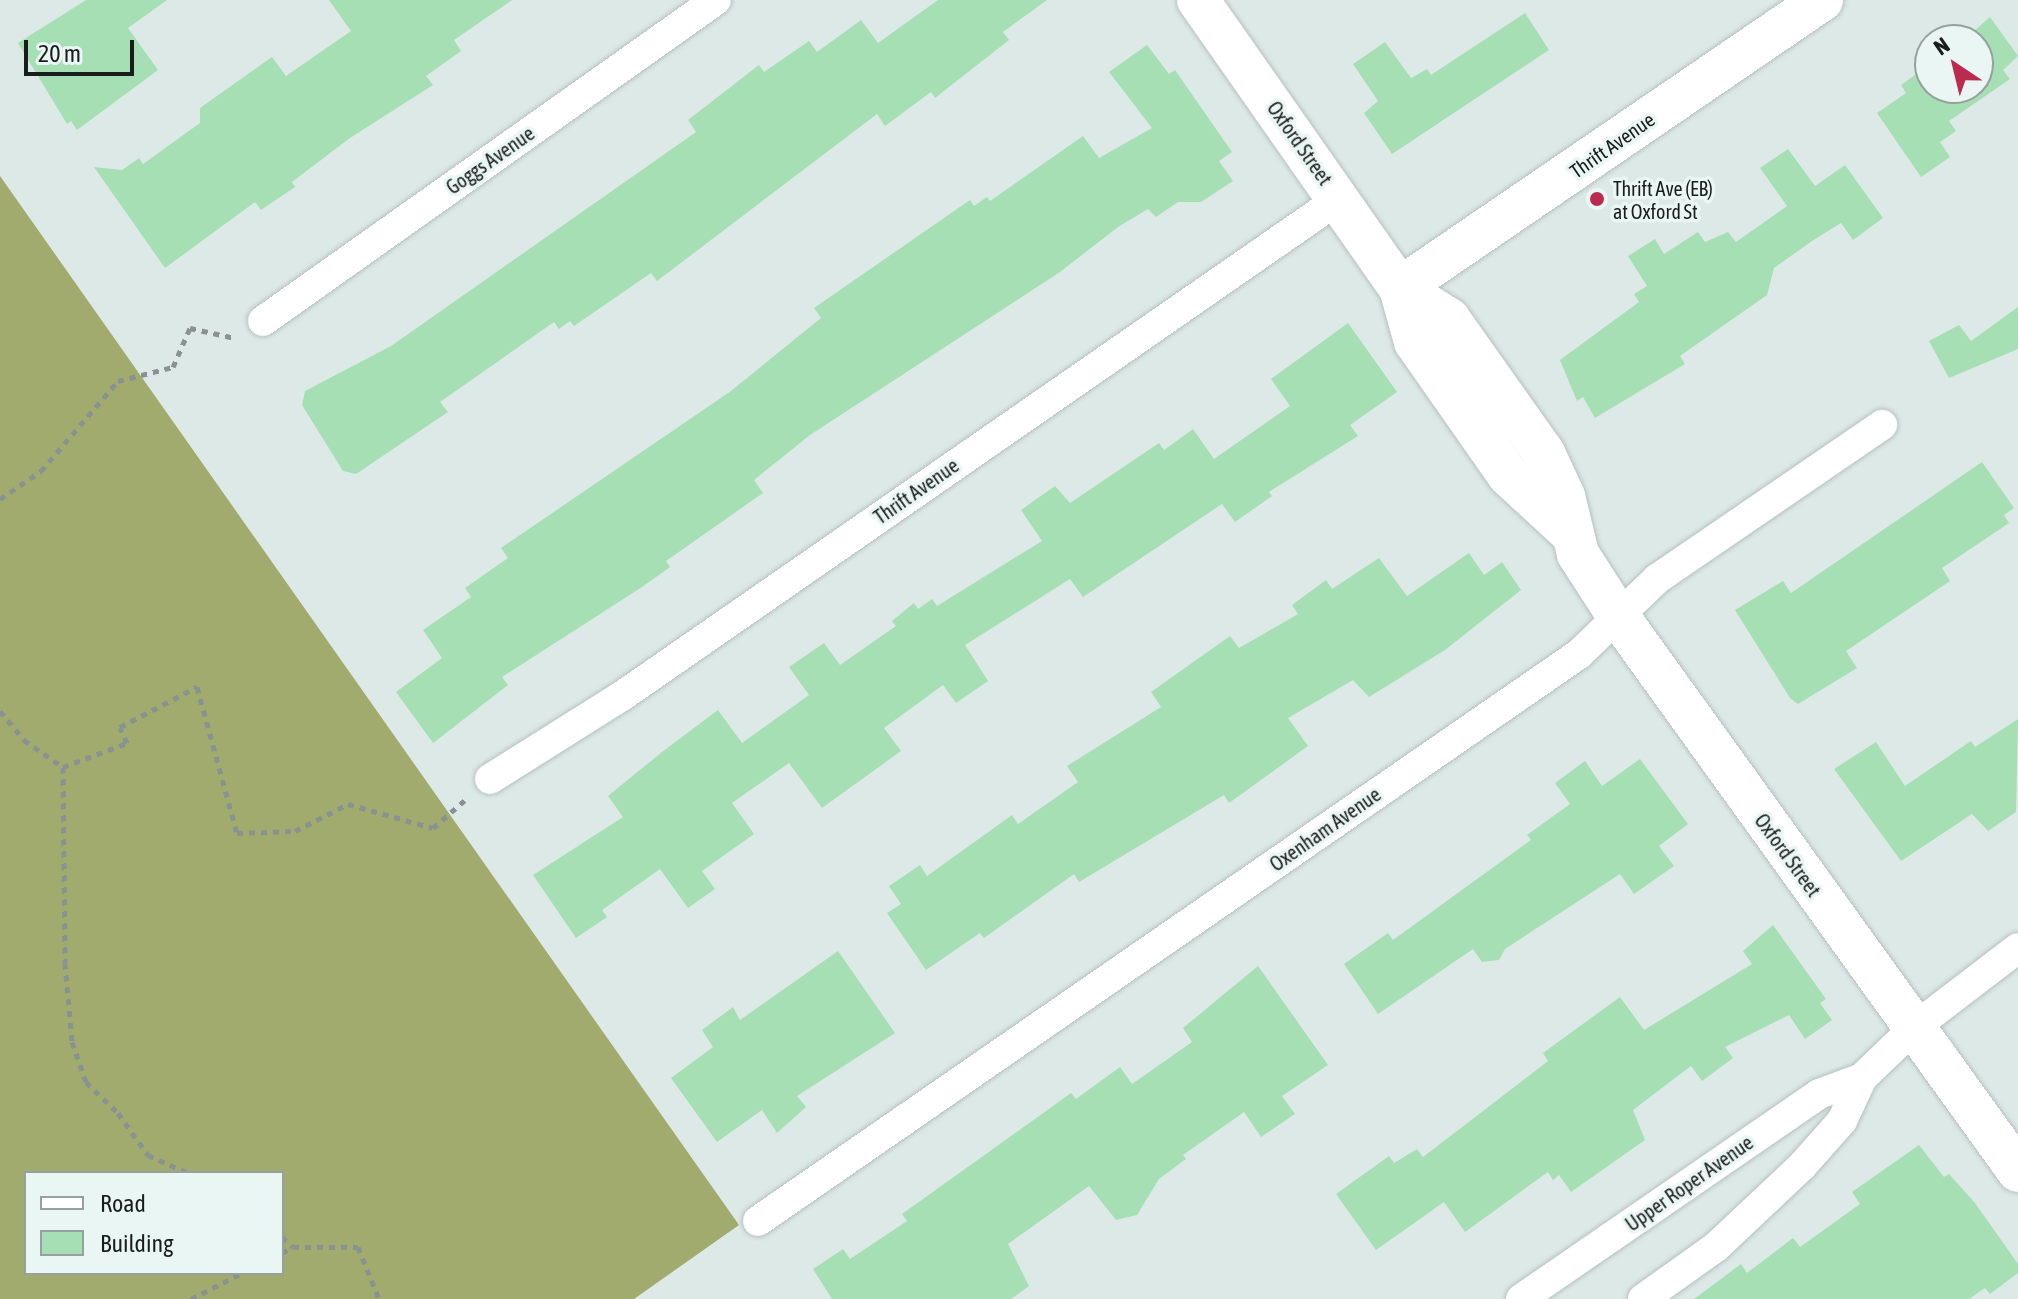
<!DOCTYPE html>
<html>
<head>
<meta charset="utf-8">
<style>
	body { margin:0 }
	#map { position:relative; width:2018px; height:1299px; overflow:hidden; background:#dde9e7; font-family:"Asap Condensed",sans-serif }
	div>[style] { position:absolute }
	.forest>* { inset:0; background:#a1ab6d }
	.building>* { inset:0; background:#a6dfb3 }
	.path>* { height:5px; margin-top:-2.5px; transform-origin:0; background:repeating-linear-gradient(90deg,#899291 0 6px,transparent 0 12px) }
	.roads { filter:drop-shadow(0 0 2px #b5c1bf) drop-shadow(0 0 2px #b5c1bf) }
	.street>* { height:30px; margin:-15px; padding:0 15px; transform-origin:15px; border-radius:15px; background:#fff }
	.secondary>* { height:42px; margin:-21px; padding:0 21px; transform-origin:21px; border-radius:21px; background:#fff }
	.dots>* { width:22px; height:22px; translate:-50% -50%; box-sizing:border-box; border:4px solid #eaf6f4; border-radius:50% }
	span { translate:-50% -50%; white-space:nowrap; text-align:center; line-height:1.15; -webkit-text-stroke:7px #eaf6f4; paint-order:stroke }
	.street-label { font-size:20px; color:#191e1d }
	.poi-label { font-size:20px; color:#191e1d }
	.left { translate:0 -50%; text-align:left }
	.legend { position:absolute; left:24px; top:1171px; width:260px; height:104px; box-sizing:border-box; background:#eaf6f4; border:2px solid #96a09e; margin:0; padding:10px 14px; list-style:none; font-size:24px; color:#191e1d }
	.legend li { display:flex; align-items:center; gap:16px; height:40px }
	.legend b { width:40px; border:2px solid #96a09e }
	.north { position:absolute; left:1914px; top:24px; width:80px; height:80px; box-sizing:border-box; background:#eaf6f4; border:2px solid #96a09e; border-radius:50%; rotate:325deg; font-size:22px; font-weight:700; line-height:32px; text-align:center; color:#191e1d }
	.north::after { content:''; display:block; margin:auto; width:28px; height:36px; background:#bb2b4f; clip-path:polygon(50% 0,100% 100%,50% 72%,0 100%) }
	.scale { position:absolute; left:24px; top:40px; width:110px; height:36px; box-sizing:border-box; border:4px solid #191e1d; border-top:0; padding-left:10px; font-size:24px; line-height:28px; white-space:nowrap; color:#191e1d; -webkit-text-stroke:6px #eaf6f4; paint-order:stroke }
</style>
</head>
<body>
<div id="map">
	<div class="forest">
		<div style="clip-path:polygon(evenodd,0 176px,739px 1225px,634px 1299px,0 1299px,0 176px,26px 1173px,282px 1173px,282px 1273px,26px 1273px,26px 1173px)"></div>
	</div>
	<div class="building">
		<div style="clip-path:polygon(86px 0,167px 0,128px 28px,158px 70px,77px 130px,71px 121px,67px 124px,18px 43px)"></div>
		<div style="clip-path:polygon(329px 0,512px 0,454px 40px,461px 51px,426px 76px,433px 85px,350px 138px,292px 182px,295px 187px,261px 210px,255px 202px,165px 268px,94px 167px,122px 170px,139px 158px,143px 164px,200px 123px,200px 108px,272px 57px,286px 76px,351px 31px)"></div>
		<div style="clip-path:polygon(938px 0,1047px 0,1003px 32px,1009px 40px,935px 98px,931px 92px,885px 126px,877px 114px,657px 281px,651px 273px,574px 326px,570px 321px,559px 329px,554px 322px,440px 402px,448px 412px,356px 474px,343px 471px,302px 405px,305px 391px,391px 346px,696px 132px,688px 120px,759px 65px,764px 72px,809px 41px,817px 52px,861px 20px,878px 43px)"></div>
		<div style="clip-path:polygon(1525px 13px,1549px 50px,1392px 154px,1364px 113px,1378px 101px,1353px 64px,1385px 42px,1411px 78px,1427px 69px,1431px 75px)"></div>
		<div style="clip-path:polygon(1990px 17px,2018px 56px,2003px 70px,2010px 79px,1949px 121px,1956px 131px,1940px 142px,1950px 157px,1921px 177px,1877px 113px,1906px 93px,1901px 85px,1930px 64px,1930px 88px,1978px 88px,1978px 40px,1964px 40px)"></div>
		<div style="clip-path:polygon(1147px 45px,1169px 74px,1175px 70px,1232px 152px,1219px 161px,1233px 181px,1201px 202px,1178px 202px,1156px 217px,1148px 209px,1118px 227px,1060px 272px,810px 435px,754px 480px,763px 493px,666px 561px,670px 567px,642px 587px,502px 677px,508px 685px,433px 743px,396px 692px,442px 658px,423px 630px,471px 597px,465px 588px,508px 558px,501px 548px,731px 391px,821px 318px,814px 308px,970px 200px,974px 206px,987px 197px,990px 201px,1083px 136px,1099px 158px,1152px 128px,1109px 72px)"></div>
		<div style="clip-path:polygon(1788px 149px,1815px 186px,1845px 165px,1883px 218px,1853px 240px,1841px 223px,1812px 241px,1774px 268px,1767px 295px,1680px 356px,1685px 364px,1595px 418px,1583px 397px,1577px 401px,1560px 360px,1639px 302px,1634px 294px,1647px 286px,1628px 256px,1655px 239px,1664px 254px,1698px 232px,1705px 242px,1728px 232px,1736px 242px,1787px 206px,1760px 168px)"></div>
		<div style="clip-path:polygon(2018px 307px,2018px 349px,1949px 378px,1929px 341px,1959px 325px,1971px 341px)"></div>
		<div style="clip-path:polygon(1348px 323px,1397px 392px,1350px 425px,1358px 436px,1269px 492px,1272px 496px,1235px 522px,1222px 504px,1083px 597px,1070px 579px,965px 645px,988px 681px,956px 703px,943px 685px,884px 728px,901px 751px,822px 808px,789px 763px,732px 803px,754px 834px,702px 871px,715px 889px,688px 908px,660px 869px,602px 910px,607px 917px,576px 938px,533px 875px,623px 817px,608px 796px,662px 752px,718px 710px,742px 743px,809px 695px,789px 667px,824px 643px,840px 665px,896px 626px,892px 621px,914px 603px,918px 609px,932px 599px,937px 606px,1042px 541px,1021px 510px,1055px 486px,1070px 503px,1159px 443px,1164px 450px,1193px 429px,1214px 459px,1290px 406px,1271px 379px)"></div>
		<div style="clip-path:polygon(1982px 462px,2014px 508px,2004px 515px,2009px 523px,1942px 568px,1950px 581px,1846px 651px,1857px 668px,1798px 704px,1790px 698px,1735px 610px,1783px 581px,1791px 593px)"></div>
		<div style="clip-path:polygon(1469px 553px,1484px 575px,1502px 562px,1521px 590px,1445px 650px,1369px 697px,1353px 680px,1288px 718px,1308px 746px,1229px 803px,1224px 795px,1079px 882px,1074px 874px,984px 938px,980px 933px,926px 970px,887px 913px,901px 904px,889px 886px,920px 865px,927px 876px,1012px 815px,1018px 824px,1078px 782px,1067px 766px,1161px 707px,1151px 692px,1230px 636px,1239px 648px,1298px 614px,1292px 605px,1326px 580px,1332px 589px,1379px 558px,1407px 596px)"></div>
		<div style="clip-path:polygon(2018px 719px,2016px 812px,1988px 831px,1972px 814px,1901px 861px,1834px 769px,1876px 742px,1905px 786px,1971px 741px,1975px 747px)"></div>
		<div style="clip-path:polygon(1640px 759px,1688px 824px,1659px 846px,1674px 866px,1634px 894px,1620px 874px,1505px 949px,1499px 960px,1482px 962px,1473px 949px,1378px 1014px,1344px 964px,1388px 933px,1393px 940px,1531px 840px,1527px 835px,1570px 804px,1555px 783px,1585px 761px,1602px 786px)"></div>
		<div style="clip-path:polygon(1773px 925px,1826px 999px,1820px 1003px,1832px 1020px,1805px 1039px,1789px 1015px,1725px 1047px,1733px 1058px,1702px 1081px,1691px 1066px,1633px 1110px,1645px 1140px,1571px 1192px,1559px 1175px,1553px 1180px,1548px 1172px,1465px 1232px,1444px 1202px,1376px 1250px,1336px 1194px,1389px 1156px,1394px 1163px,1417px 1149px,1423px 1157px,1548px 1061px,1543px 1053px,1620px 997px,1644px 1030px,1752px 964px,1743px 951px)"></div>
		<div style="clip-path:polygon(838px 951px,895px 1033px,797px 1096px,806px 1107px,777px 1133px,762px 1110px,717px 1142px,671px 1078px,713px 1047px,702px 1030px,733px 1007px,740px 1020px)"></div>
		<div style="clip-path:polygon(1258px 966px,1328px 1065px,1282px 1096px,1295px 1114px,1261px 1137px,1244px 1112px,1183px 1155px,1186px 1159px,1159px 1179px,1137px 1215px,1116px 1220px,1089px 1186px,1008px 1244px,1029px 1286px,1011px 1299px,832px 1299px,813px 1269px,843px 1249px,850px 1259px,907px 1221px,902px 1214px,1071px 1093px,1076px 1099px,1120px 1067px,1132px 1084px,1192px 1042px,1183px 1028px)"></div>
		<div style="clip-path:polygon(1919px 1145px,1944px 1177px,1949px 1174px,1975px 1203px,2018px 1264px,2018px 1273px,1990px 1294px,1985px 1288px,1969px 1299px,1694px 1299px,1741px 1264px,1747px 1273px,1793px 1238px,1800px 1247px,1860px 1204px,1852px 1192px)"></div>
	</div>
	<div class="path">
		<div style="left:0;top:499px;width:50px;rotate:-34.3deg"></div>
		<div style="left:41px;top:471px;width:118px;rotate:-49.5deg"></div>
		<div style="left:118px;top:381px;width:57px;rotate:-14.3deg"></div>
		<div style="left:173px;top:367px;width:43px;rotate:-66.4deg"></div>
		<div style="left:190px;top:328px;width:46px;rotate:12.5deg"></div>
		<div style="left:0;top:711px;width:38px;rotate:50deg"></div>
		<div style="left:24px;top:740px;width:47px;rotate:34.7deg"></div>
		<div style="left:63px;top:767px;width:196px;rotate:89.4deg"></div>
		<div style="left:65px;top:963px;width:79px;rotate:84.9deg"></div>
		<div style="left:72px;top:1042px;width:42px;rotate:70.7deg"></div>
		<div style="left:86px;top:1082px;width:45px;rotate:44.1deg"></div>
		<div style="left:118px;top:1113px;width:52px;rotate:54.5deg"></div>
		<div style="left:148px;top:1155px;width:44px;rotate:24.2deg"></div>
		<div style="left:63px;top:767px;width:68px;rotate:-20.6deg"></div>
		<div style="left:127px;top:743px;width:17px;rotate:-114deg"></div>
		<div style="left:120px;top:727px;width:87px;rotate:-27.5deg"></div>
		<div style="left:197px;top:687px;width:151px;rotate:74.7deg"></div>
		<div style="left:237px;top:833px;width:58px;rotate:-2deg"></div>
		<div style="left:295px;top:831px;width:59px;rotate:-27deg"></div>
		<div style="left:348px;top:804px;width:88px;rotate:15.8deg"></div>
		<div style="left:433px;top:828px;width:43px;rotate:-41.2deg"></div>
		<div style="left:282px;top:1237px;width:15px;rotate:42deg"></div>
		<div style="left:282px;top:1253px;width:13px;rotate:-29deg"></div>
		<div style="left:293px;top:1247px;width:65px"></div>
		<div style="left:358px;top:1247px;width:56px;rotate:68deg"></div>
		<div style="left:191px;top:1299px;width:57px;rotate:-27deg"></div>
	</div>
	<div class="roads">
		<div class="street">
			<div style="left:263px;top:321px;width:555px;rotate:-35.32deg"></div>
			<div style="left:490px;top:779px;width:156px;rotate:-32.2deg"></div>
			<div style="left:622px;top:696px;width:872px;rotate:-34.73deg"></div>
			<div style="left:758px;top:1221px;width:998px;rotate:-34.63deg"></div>
			<div style="left:1579px;top:654px;width:108px;rotate:-43.9deg"></div>
			<div style="left:1657px;top:579px;width:273px;rotate:-34.4deg"></div>
			<div style="left:1521px;top:1299px;width:362px;rotate:-34.5deg"></div>
			<div style="left:1819px;top:1094px;width:46px;rotate:-20.4deg"></div>
			<div style="left:1862px;top:1078px;width:75px;rotate:-43.9deg"></div>
			<div style="left:1916px;top:1026px;width:128px;rotate:-37.4deg"></div>
			<div style="left:1643px;top:1299px;width:90px;rotate:-35.5deg"></div>
			<div style="left:1716px;top:1247px;width:118px;rotate:-43.3deg"></div>
			<div style="left:1802px;top:1166px;width:60px;rotate:-48.4deg"></div>
			<div style="left:1842px;top:1121px;width:47px;rotate:-65.1deg"></div>
		</div>
		<div class="secondary">
			<div style="left:1198px;top:0;width:352px;rotate:55deg"></div>
			<div style="left:1400px;top:288px;width:56px;rotate:74.5deg"></div>
			<div style="left:1415px;top:342px;width:162px;rotate:55deg"></div>
			<div style="left:1508px;top:475px;width:83px;rotate:42.6deg"></div>
			<div style="left:1400px;top:288px;width:58px;rotate:32.3deg"></div>
			<div style="left:1449px;top:319px;width:164px;rotate:54.7deg"></div>
			<div style="left:1544px;top:453px;width:47px;rotate:65.1deg"></div>
			<div style="left:1564px;top:496px;width:60px;rotate:76.4deg"></div>
			<div style="left:1578px;top:554px;width:74px;rotate:57.2deg"></div>
			<div style="left:1618px;top:616px;width:684px;rotate:54.22deg"></div>
			<div style="left:1400px;top:288px;width:511px;rotate:-34.31deg"></div>
		</div>
	</div>
	<div class="dots">
		<div style="left:1597px;top:199px;background:#bb2b4f"></div>
	</div>
	<div class="street-label">
		<span style="left:1300px;top:143px;rotate:55deg">Oxford Street</span>
		<span style="left:1612px;top:145px;rotate:-35deg">Thrift Avenue</span>
		<span style="left:490px;top:160px;rotate:-35deg">Goggs Avenue</span>
		<span style="left:916px;top:491px;rotate:-35deg">Thrift Avenue</span>
		<span style="left:1325px;top:829px;rotate:-35deg">Oxenham Avenue</span>
		<span style="left:1788px;top:855px;rotate:54deg">Oxford Street</span>
		<span style="left:1689px;top:1183px;rotate:-35deg">Upper Roper Avenue</span>
	</div>
	<div class="poi-label">
		<span class="left" style="left:1613px;top:200px">Thrift Ave (EB)<br>at Oxford St</span>
	</div>
	<ul class="legend">
	<li><b style="height:10px;background:#fff"></b>Road</li>
	<li><b style="height:22px;background:#a6dfb3"></b>Building</li>
	</ul>
	<div class="north">N</div>
	<div class="scale">20 m</div>
</div>
</body>
</html>
